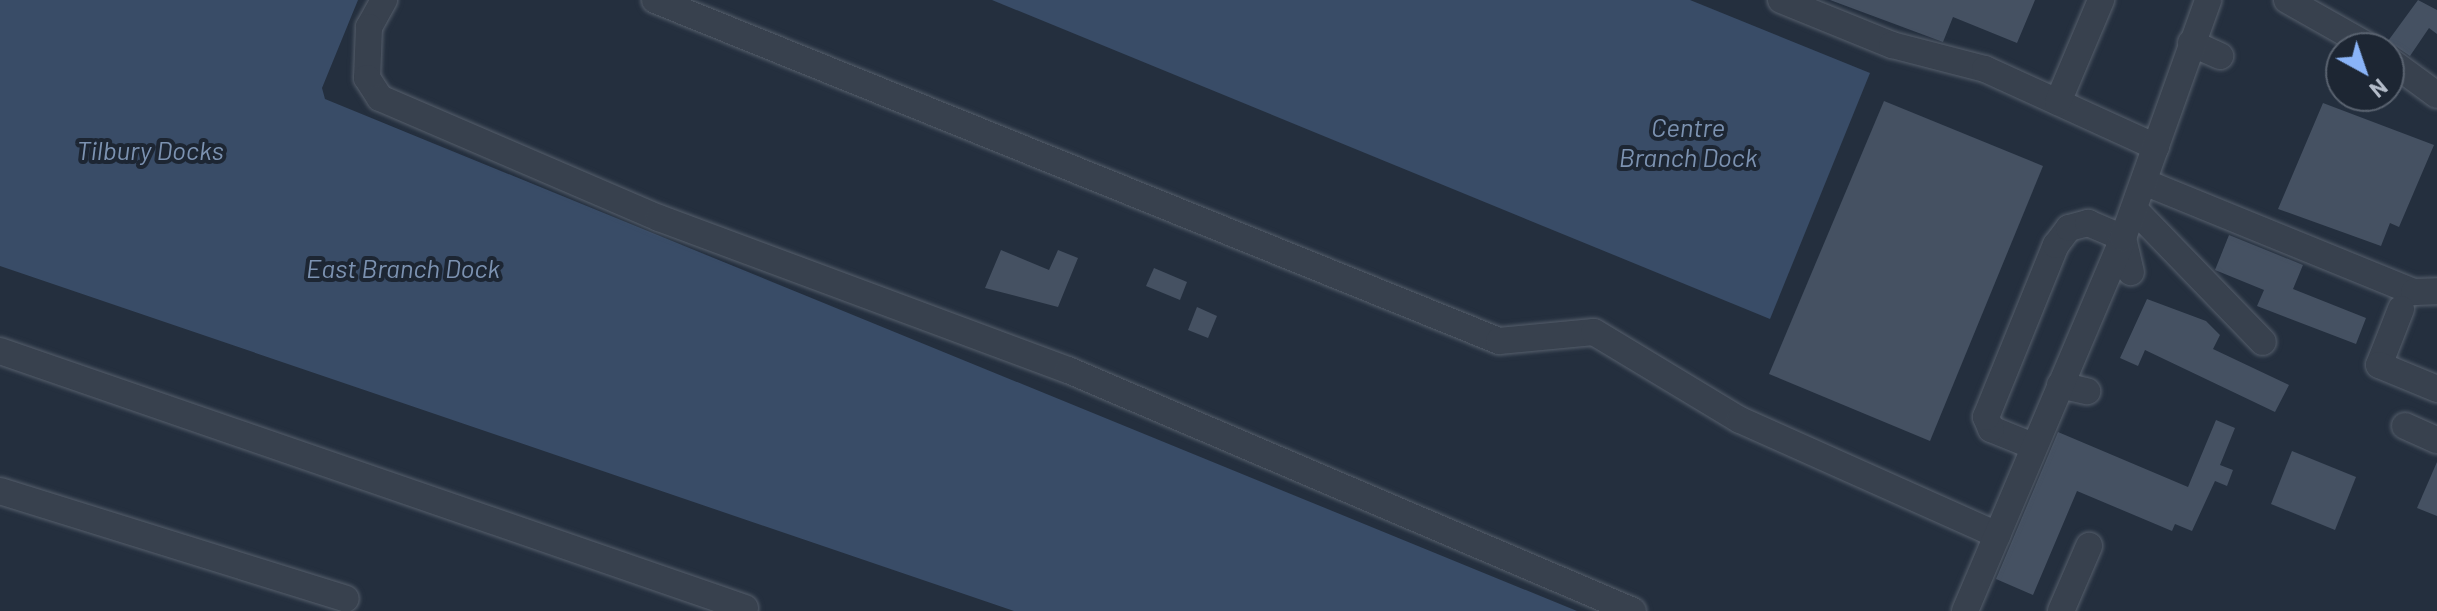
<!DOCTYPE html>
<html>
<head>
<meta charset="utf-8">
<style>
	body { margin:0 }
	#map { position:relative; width:2437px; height:611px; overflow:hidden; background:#242f3e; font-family:Barlow,sans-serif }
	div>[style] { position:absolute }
	.water>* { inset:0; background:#394c67 }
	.building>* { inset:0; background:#455162 }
	.roads { filter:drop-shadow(0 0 2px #565f6c) drop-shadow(0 0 2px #565f6c) }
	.minor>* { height:26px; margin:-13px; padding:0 13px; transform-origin:13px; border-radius:13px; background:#38414e }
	span { translate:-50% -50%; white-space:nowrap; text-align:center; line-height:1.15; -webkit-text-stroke:8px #1d2633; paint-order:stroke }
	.water-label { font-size:26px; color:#7c92b1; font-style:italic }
	.north { position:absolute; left:2325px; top:32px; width:80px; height:80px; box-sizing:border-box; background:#1d2633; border:2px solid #59626f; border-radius:50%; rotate:140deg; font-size:22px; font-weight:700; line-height:32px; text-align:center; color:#b4bcc9 }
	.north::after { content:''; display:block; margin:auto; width:28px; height:36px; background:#8ab4f8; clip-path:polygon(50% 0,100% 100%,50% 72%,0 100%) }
</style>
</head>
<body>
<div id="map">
	<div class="water">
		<div style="clip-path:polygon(0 0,358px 0,322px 88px,325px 99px,1577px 611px,1014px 611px,0 266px)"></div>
		<div style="clip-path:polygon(992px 0,1690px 0,1870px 73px,1770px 319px)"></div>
	</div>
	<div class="building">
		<div style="clip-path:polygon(1830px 0,2035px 0,2017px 43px,1953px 17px,1943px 42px)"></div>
		<div style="clip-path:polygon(2418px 0,2437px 10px,2437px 34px,2429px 28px,2410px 56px,2388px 41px)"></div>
		<div style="clip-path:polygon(1884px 101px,2043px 166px,1930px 441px,1769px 374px)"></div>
		<div style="clip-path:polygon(2323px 103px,2434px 145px,2399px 227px,2390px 223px,2381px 246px,2278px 209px)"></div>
		<div style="clip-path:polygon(2229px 235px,2303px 265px,2293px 289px,2366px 318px,2356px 344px,2257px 306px,2264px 290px,2215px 270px)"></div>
		<div style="clip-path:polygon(1001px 250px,1049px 270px,1058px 250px,1078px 258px,1058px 307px,985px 288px)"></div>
		<div style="clip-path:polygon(1154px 268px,1187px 282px,1180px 300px,1146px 286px)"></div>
		<div style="clip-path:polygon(2147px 299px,2206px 321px,2220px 335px,2213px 349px,2289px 385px,2275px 412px,2145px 350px,2138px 366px,2120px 358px)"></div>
		<div style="clip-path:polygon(1197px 307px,1217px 316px,1208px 338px,1188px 330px)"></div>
		<div style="clip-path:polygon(2216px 420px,2235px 428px,2220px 465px,2233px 470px,2227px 486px,2215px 481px,2192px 531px,2175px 524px,2172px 531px,2077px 491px,2033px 595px,1996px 579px,2058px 432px,2188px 487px)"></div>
		<div style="clip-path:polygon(2292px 451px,2356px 477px,2335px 530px,2271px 504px)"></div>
		<div style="clip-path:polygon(2437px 462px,2437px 516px,2417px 508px)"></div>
	</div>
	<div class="roads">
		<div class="minor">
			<div style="left:384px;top:0;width:31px;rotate:119deg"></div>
			<div style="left:369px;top:27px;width:51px;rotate:92.2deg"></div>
			<div style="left:367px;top:78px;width:24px;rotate:57deg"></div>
			<div style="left:380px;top:98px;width:304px;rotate:23.3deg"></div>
			<div style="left:659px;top:218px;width:436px;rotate:20.4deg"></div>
			<div style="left:1068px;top:370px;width:614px;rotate:23.1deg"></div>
			<div style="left:655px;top:0;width:910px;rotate:22deg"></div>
			<div style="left:1499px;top:341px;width:95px;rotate:-5.4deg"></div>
			<div style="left:1594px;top:332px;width:170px;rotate:31.1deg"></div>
			<div style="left:1740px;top:420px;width:282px;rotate:24.1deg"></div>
			<div style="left:1781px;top:0;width:120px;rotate:22.1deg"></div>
			<div style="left:1892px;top:45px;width:96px;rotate:14.5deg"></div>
			<div style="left:1985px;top:69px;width:188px;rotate:24.5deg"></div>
			<div style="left:2287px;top:0;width:98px;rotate:29.5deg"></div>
			<div style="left:2191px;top:43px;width:32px;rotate:24deg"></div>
			<div style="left:2389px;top:60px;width:59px;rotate:36.1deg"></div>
			<div style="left:2058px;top:102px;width:111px;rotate:-67.1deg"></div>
			<div style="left:2144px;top:182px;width:292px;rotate:22.2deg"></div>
			<div style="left:2414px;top:292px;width:23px;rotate:-2deg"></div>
			<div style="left:2134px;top:209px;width:185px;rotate:45.9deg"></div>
			<div style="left:2401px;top:309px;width:60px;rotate:111.4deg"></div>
			<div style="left:2379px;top:365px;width:63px;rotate:22.5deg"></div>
			<div style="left:0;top:351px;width:788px;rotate:19.03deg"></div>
			<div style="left:2060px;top:385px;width:28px;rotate:13deg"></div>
			<div style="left:2405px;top:426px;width:35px;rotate:24deg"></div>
			<div style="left:2033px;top:446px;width:45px;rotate:-158deg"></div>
			<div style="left:1991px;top:429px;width:13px;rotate:-113deg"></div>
			<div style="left:1986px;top:417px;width:186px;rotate:-67.9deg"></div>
			<div style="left:2056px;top:245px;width:21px;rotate:-53deg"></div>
			<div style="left:2069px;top:228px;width:20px;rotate:-15deg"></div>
			<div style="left:2088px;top:223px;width:38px;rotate:23deg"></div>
			<div style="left:2123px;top:238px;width:35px;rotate:77deg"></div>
			<div style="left:0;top:491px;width:362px;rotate:17.3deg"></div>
			<div style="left:1965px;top:611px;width:405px;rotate:-67deg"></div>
			<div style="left:2123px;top:238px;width:253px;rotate:-70.3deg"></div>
			<div style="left:2061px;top:611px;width:71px;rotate:-66.7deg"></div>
		</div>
	</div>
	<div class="water-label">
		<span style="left:1688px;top:142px">Centre<br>Branch Dock</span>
		<span style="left:150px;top:150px">Tilbury Docks</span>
		<span style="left:403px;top:268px">East Branch Dock</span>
	</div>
	<div class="north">N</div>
</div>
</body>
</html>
